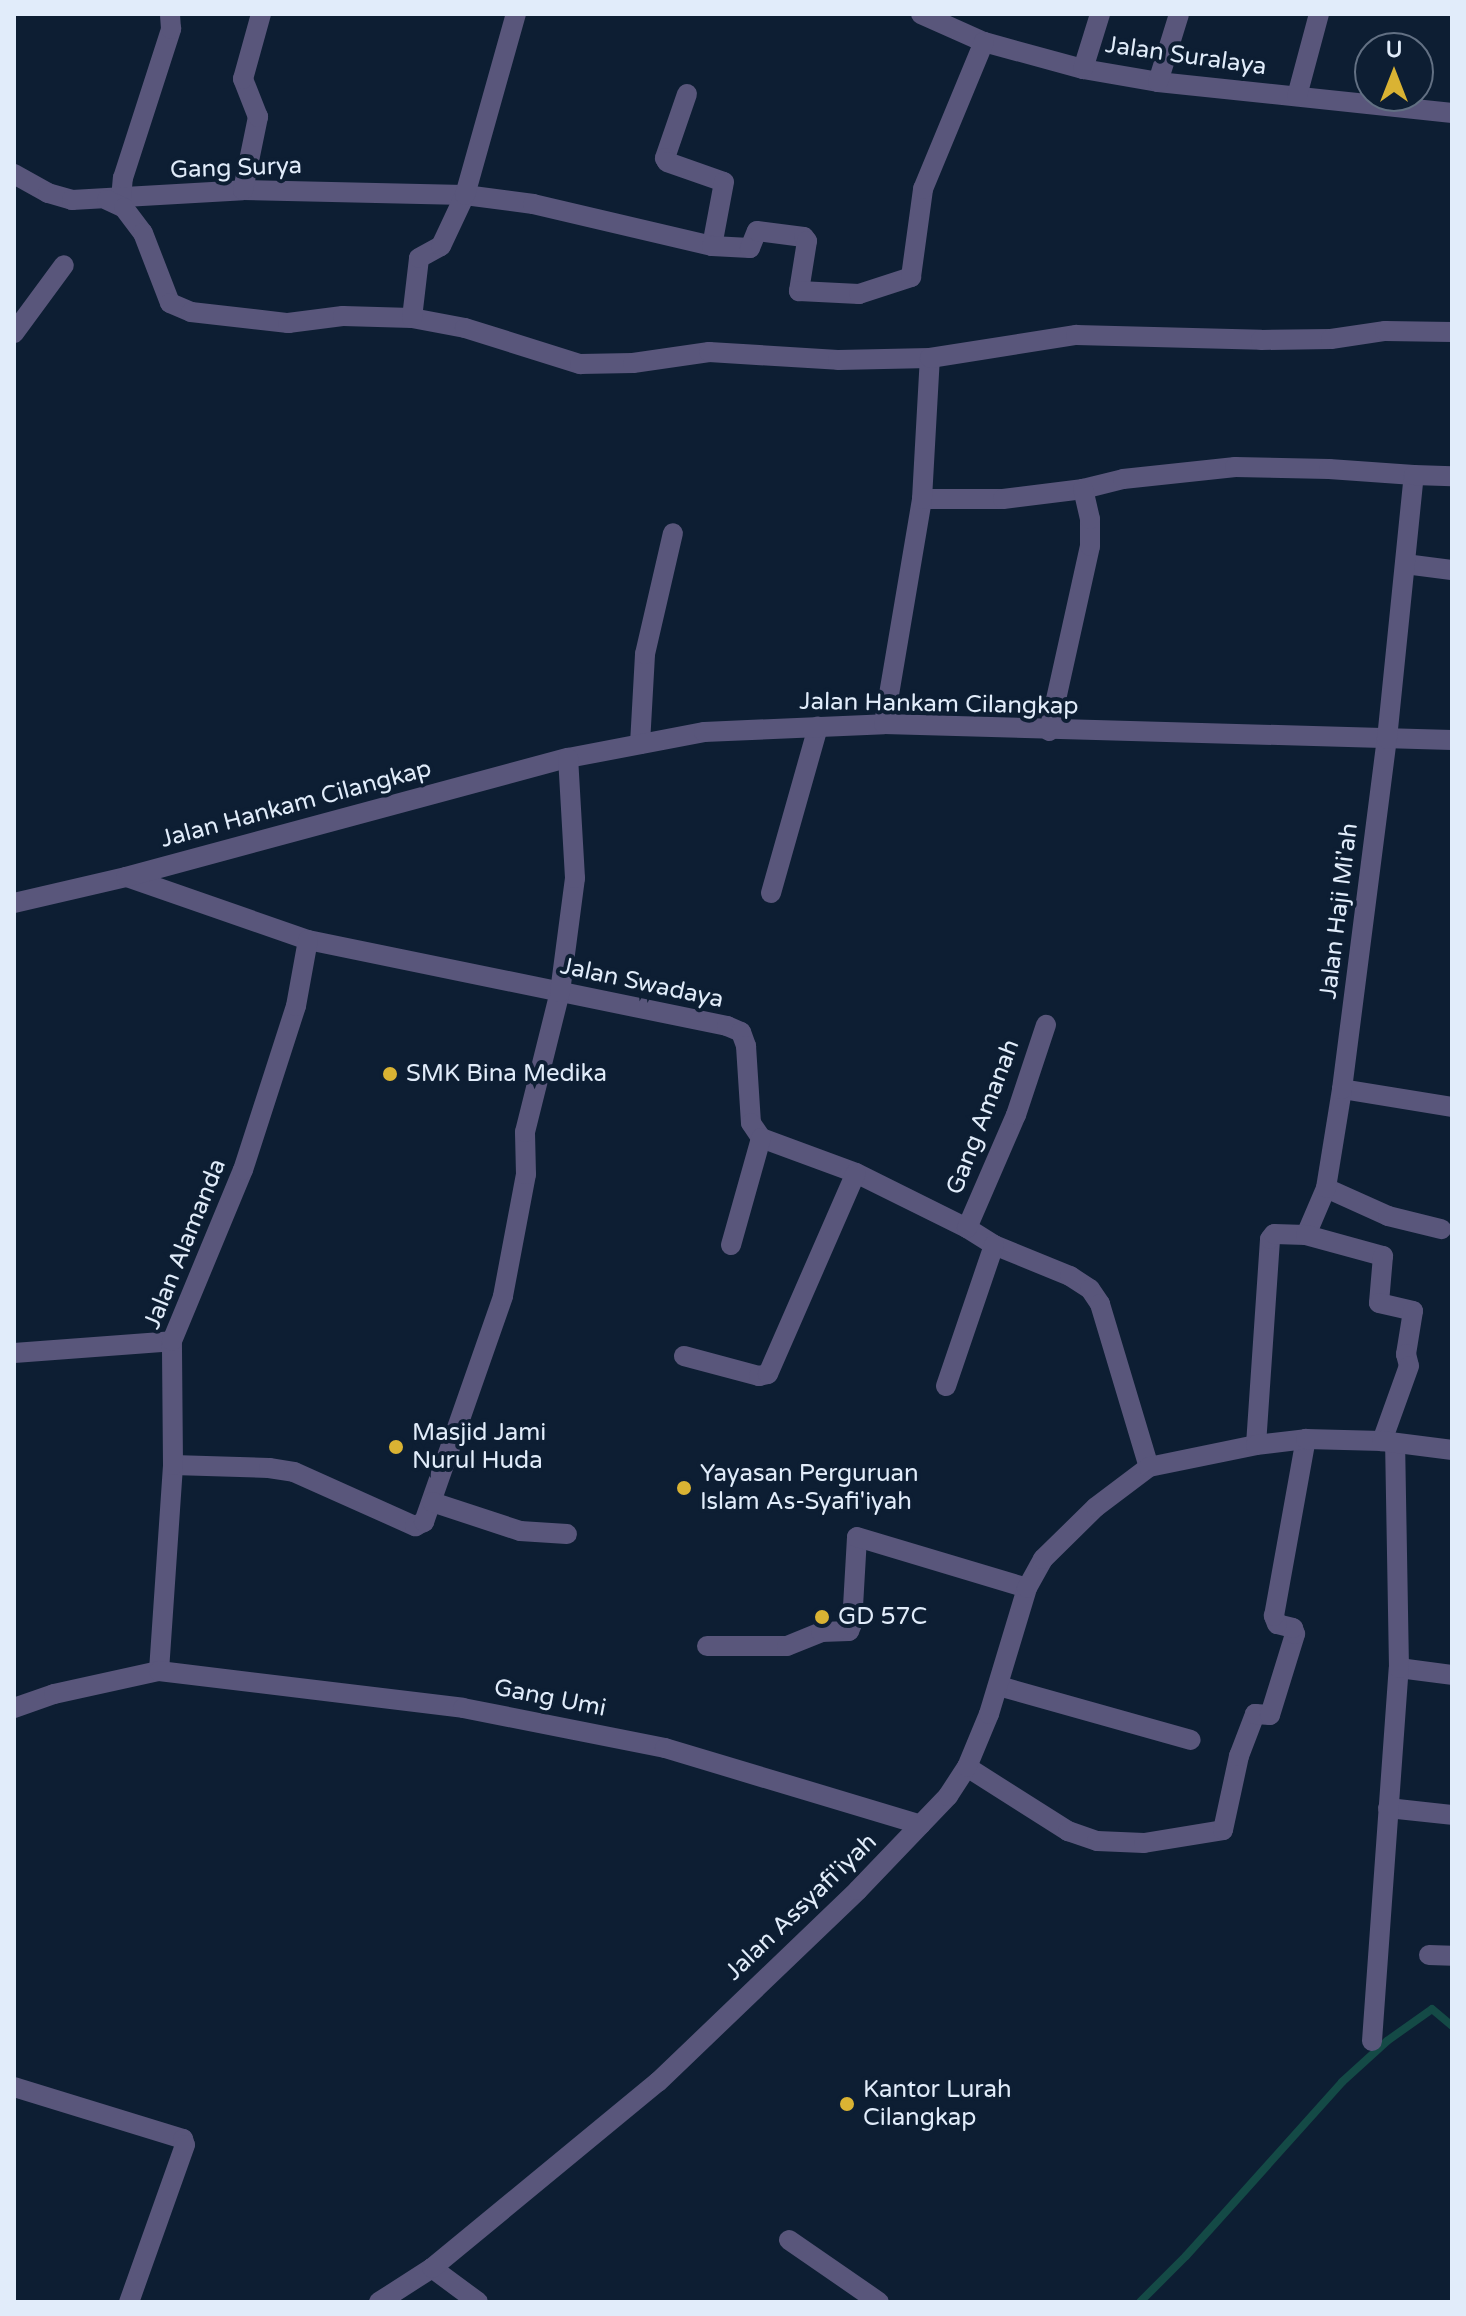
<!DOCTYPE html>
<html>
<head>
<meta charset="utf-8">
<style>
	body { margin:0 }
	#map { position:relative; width:1466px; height:2316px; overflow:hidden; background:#0d1e33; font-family:"Varela Round",sans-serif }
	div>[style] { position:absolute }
	.stream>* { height:8px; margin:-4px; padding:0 4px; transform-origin:4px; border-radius:4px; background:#144a46 }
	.minor>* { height:20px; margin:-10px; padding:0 10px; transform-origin:10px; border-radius:10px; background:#59567b }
	.dots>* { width:22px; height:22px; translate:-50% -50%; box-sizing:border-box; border:4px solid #0d1e33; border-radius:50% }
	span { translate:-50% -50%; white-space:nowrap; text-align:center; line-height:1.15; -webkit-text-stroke:8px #0d1e33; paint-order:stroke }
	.street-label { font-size:24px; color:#e1ecfa }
	.poi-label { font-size:24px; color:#e1ecfa }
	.left { translate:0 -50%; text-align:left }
	.frame { position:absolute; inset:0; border:16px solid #e1ecfa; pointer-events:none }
	.north { position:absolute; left:1354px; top:32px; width:80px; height:80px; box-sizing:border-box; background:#0d1e33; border:2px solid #627083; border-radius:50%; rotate:0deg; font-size:22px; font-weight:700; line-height:32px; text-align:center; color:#e1ecfa }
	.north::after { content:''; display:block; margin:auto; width:28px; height:36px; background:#dab333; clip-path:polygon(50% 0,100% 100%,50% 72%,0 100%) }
</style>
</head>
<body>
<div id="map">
	<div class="stream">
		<div style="left:1140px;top:2302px;width:65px;rotate:-45deg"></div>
		<div style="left:1186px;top:2256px;width:234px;rotate:-48.1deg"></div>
		<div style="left:1342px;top:2082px;width:61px;rotate:-42.3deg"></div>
		<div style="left:1387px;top:2041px;width:55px;rotate:-35.4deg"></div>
		<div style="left:1432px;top:2009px;width:26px;rotate:40deg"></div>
	</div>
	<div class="minor">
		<div style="left:921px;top:14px;width:69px;rotate:24deg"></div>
		<div style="left:984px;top:42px;width:103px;rotate:15.3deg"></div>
		<div style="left:1083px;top:69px;width:76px;rotate:9.8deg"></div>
		<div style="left:1158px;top:82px;width:296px;rotate:6deg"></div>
		<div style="left:1083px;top:69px;width:58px;rotate:-72.8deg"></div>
		<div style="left:1158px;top:82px;width:71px;rotate:-72.8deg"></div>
		<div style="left:687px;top:94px;width:68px;rotate:109deg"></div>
		<div style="left:665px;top:158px;width:4px;rotate:63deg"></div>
		<div style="left:667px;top:162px;width:60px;rotate:19.3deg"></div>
		<div style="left:724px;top:182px;width:65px;rotate:100.6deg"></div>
		<div style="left:1297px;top:96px;width:85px;rotate:-75deg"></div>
		<div style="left:14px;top:174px;width:39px;rotate:29deg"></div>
		<div style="left:48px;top:193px;width:25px;rotate:16deg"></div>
		<div style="left:72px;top:200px;width:171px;rotate:-3.3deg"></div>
		<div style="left:243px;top:190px;width:222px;rotate:1.3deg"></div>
		<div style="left:465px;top:195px;width:69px;rotate:7.5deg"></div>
		<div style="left:533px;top:204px;width:184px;rotate:13.2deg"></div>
		<div style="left:712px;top:246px;width:38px;rotate:3deg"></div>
		<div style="left:750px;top:248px;width:18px;rotate:-68deg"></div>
		<div style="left:757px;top:231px;width:47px;rotate:7.3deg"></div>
		<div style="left:804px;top:237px;width:5px;rotate:53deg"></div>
		<div style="left:807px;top:241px;width:51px;rotate:99.1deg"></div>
		<div style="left:799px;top:291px;width:60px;rotate:2.9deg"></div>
		<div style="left:859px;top:294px;width:55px;rotate:-18.1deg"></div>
		<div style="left:911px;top:277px;width:89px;rotate:-82.2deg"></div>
		<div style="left:923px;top:189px;width:159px;rotate:-67.5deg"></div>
		<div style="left:243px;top:190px;width:75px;rotate:-78.4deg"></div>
		<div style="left:258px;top:117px;width:41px;rotate:-111.5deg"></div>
		<div style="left:243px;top:79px;width:67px;rotate:-74.5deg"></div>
		<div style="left:121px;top:199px;width:21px;rotate:-85deg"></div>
		<div style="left:123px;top:178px;width:157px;rotate:-72.1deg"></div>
		<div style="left:171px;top:29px;width:15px;rotate:-94deg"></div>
		<div style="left:107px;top:200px;width:19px;rotate:25deg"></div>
		<div style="left:124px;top:208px;width:31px;rotate:53deg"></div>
		<div style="left:143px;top:233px;width:75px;rotate:68.9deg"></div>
		<div style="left:170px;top:303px;width:23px;rotate:23deg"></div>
		<div style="left:191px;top:312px;width:98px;rotate:6.5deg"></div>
		<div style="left:288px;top:323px;width:55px;rotate:-7.3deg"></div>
		<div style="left:343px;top:316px;width:69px;rotate:1.7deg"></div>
		<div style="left:412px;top:318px;width:54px;rotate:10.7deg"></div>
		<div style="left:465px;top:328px;width:121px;rotate:17.4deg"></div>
		<div style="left:580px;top:364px;width:53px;rotate:-1.1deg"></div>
		<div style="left:633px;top:363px;width:77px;rotate:-8.2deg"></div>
		<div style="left:709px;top:352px;width:129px;rotate:3.5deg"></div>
		<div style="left:838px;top:360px;width:92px;rotate:-1.2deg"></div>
		<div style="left:412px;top:318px;width:60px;rotate:-83.3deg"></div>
		<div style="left:419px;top:258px;width:25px;rotate:-29deg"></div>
		<div style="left:441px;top:246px;width:56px;rotate:-64.8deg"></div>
		<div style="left:465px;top:195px;width:188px;rotate:-74.3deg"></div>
		<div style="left:14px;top:333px;width:84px;rotate:-53.7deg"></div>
		<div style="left:922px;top:499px;width:81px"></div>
		<div style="left:1003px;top:499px;width:81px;rotate:-7.1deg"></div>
		<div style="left:1083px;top:489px;width:41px;rotate:-14deg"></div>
		<div style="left:1123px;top:479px;width:113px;rotate:-6.1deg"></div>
		<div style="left:1235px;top:467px;width:94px;rotate:1.2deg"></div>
		<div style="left:1329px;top:469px;width:85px;rotate:4deg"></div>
		<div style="left:1405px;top:564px;width:47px;rotate:7.3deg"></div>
		<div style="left:884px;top:724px;width:228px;rotate:-80.4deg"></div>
		<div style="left:922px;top:499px;width:141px;rotate:-86.8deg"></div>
		<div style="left:930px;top:358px;width:148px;rotate:-9deg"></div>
		<div style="left:1076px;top:335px;width:185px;rotate:1.5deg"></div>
		<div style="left:1261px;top:340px;width:70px;rotate:-0.8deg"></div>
		<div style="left:1331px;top:339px;width:55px;rotate:-8.4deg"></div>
		<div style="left:1385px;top:331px;width:67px;rotate:0.9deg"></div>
		<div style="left:1049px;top:731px;width:189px;rotate:-77.5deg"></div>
		<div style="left:1090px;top:546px;width:27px;rotate:-90deg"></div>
		<div style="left:1090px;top:519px;width:31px;rotate:-103deg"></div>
		<div style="left:640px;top:744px;width:90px;rotate:-86.8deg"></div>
		<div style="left:645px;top:654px;width:124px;rotate:-77deg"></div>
		<div style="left:127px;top:877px;width:192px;rotate:19.2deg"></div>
		<div style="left:308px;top:940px;width:428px;rotate:11.6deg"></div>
		<div style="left:727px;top:1026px;width:15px;rotate:23deg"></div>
		<div style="left:741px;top:1032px;width:15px;rotate:70deg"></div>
		<div style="left:746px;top:1046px;width:77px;rotate:86.3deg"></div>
		<div style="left:751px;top:1123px;width:18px;rotate:56deg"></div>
		<div style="left:761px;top:1138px;width:101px;rotate:20.2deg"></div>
		<div style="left:856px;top:1173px;width:124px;rotate:26.4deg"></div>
		<div style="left:967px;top:1228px;width:32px;rotate:32deg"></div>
		<div style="left:994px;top:1245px;width:82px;rotate:22.2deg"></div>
		<div style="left:1070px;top:1276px;width:24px;rotate:33deg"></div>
		<div style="left:1090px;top:1289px;width:18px;rotate:56deg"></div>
		<div style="left:1100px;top:1304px;width:170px;rotate:73.3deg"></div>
		<div style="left:771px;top:893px;width:173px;rotate:-74.2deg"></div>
		<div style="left:14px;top:903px;width:115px;rotate:-13.1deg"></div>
		<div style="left:126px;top:877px;width:458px;rotate:-15.1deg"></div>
		<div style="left:568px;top:758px;width:138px;rotate:-10.8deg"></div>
		<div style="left:704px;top:732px;width:180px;rotate:-2.5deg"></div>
		<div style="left:884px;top:724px;width:568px;rotate:1.61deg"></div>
		<div style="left:1342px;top:1089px;width:111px;rotate:9.3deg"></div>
		<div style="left:1326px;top:1188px;width:68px;rotate:24.3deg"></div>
		<div style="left:1388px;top:1216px;width:55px;rotate:13.8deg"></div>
		<div style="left:967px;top:1228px;width:123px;rotate:-66.6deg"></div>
		<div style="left:1016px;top:1115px;width:95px;rotate:-71.6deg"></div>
		<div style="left:1306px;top:1235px;width:51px;rotate:-66.9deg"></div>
		<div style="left:1326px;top:1188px;width:100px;rotate:-80.8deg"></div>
		<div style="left:1342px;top:1089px;width:353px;rotate:-82.7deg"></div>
		<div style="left:1387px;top:739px;width:265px;rotate:-84.2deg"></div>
		<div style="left:1414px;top:475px;width:38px;rotate:2deg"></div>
		<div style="left:731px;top:1245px;width:111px;rotate:-74.3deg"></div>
		<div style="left:14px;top:1353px;width:158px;rotate:-4.3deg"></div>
		<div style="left:684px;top:1356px;width:78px;rotate:14.9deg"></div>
		<div style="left:759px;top:1376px;width:9px;rotate:-13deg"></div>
		<div style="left:768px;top:1374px;width:219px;rotate:-66.4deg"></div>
		<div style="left:946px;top:1386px;width:149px;rotate:-71.2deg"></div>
		<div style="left:1256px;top:1445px;width:206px;rotate:-86.1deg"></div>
		<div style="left:1270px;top:1239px;width:6px;rotate:-51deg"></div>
		<div style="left:1274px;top:1234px;width:32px;rotate:2deg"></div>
		<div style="left:1306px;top:1235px;width:80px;rotate:15.3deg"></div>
		<div style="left:1383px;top:1256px;width:47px;rotate:94.9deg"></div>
		<div style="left:1379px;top:1303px;width:35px;rotate:13deg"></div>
		<div style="left:1413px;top:1311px;width:44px;rotate:99.2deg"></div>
		<div style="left:1406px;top:1354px;width:12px;rotate:76deg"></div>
		<div style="left:1409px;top:1366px;width:80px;rotate:109.8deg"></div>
		<div style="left:173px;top:1465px;width:96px;rotate:1.8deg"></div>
		<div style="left:269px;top:1468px;width:25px;rotate:9deg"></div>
		<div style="left:294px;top:1472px;width:133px;rotate:24.1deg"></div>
		<div style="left:415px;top:1526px;width:10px;rotate:-24deg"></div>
		<div style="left:424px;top:1522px;width:239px;rotate:-70.7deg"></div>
		<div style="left:503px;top:1296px;width:124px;rotate:-79.3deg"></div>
		<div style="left:526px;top:1174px;width:42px;rotate:-91.4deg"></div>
		<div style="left:525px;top:1132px;width:144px;rotate:-76deg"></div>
		<div style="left:560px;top:992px;width:115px;rotate:-82.5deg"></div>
		<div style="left:575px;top:878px;width:120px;rotate:-93.3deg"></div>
		<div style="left:432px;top:1502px;width:93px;rotate:18.2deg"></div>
		<div style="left:520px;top:1531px;width:47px;rotate:3.7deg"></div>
		<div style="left:707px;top:1646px;width:80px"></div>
		<div style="left:787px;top:1646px;width:37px;rotate:-22deg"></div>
		<div style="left:821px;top:1632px;width:28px;rotate:-2deg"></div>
		<div style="left:849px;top:1631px;width:8px;rotate:-67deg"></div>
		<div style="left:852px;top:1624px;width:87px;rotate:-86.7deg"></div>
		<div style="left:857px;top:1537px;width:177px;rotate:16.7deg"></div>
		<div style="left:1399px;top:1668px;width:53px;rotate:7.5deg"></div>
		<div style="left:159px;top:1671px;width:206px;rotate:-86.1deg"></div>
		<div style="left:173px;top:1465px;width:124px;rotate:-90.5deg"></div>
		<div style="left:172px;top:1341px;width:185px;rotate:-67.5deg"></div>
		<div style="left:243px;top:1170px;width:172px;rotate:-72.1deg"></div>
		<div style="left:296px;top:1006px;width:67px;rotate:-79.7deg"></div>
		<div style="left:999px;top:1686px;width:199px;rotate:15.7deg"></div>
		<div style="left:14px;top:1708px;width:42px;rotate:-19.3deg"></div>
		<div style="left:54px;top:1694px;width:107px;rotate:-12.4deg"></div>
		<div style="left:159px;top:1671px;width:306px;rotate:6.9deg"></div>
		<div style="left:463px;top:1708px;width:206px;rotate:11.2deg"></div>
		<div style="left:665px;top:1748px;width:267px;rotate:16.7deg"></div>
		<div style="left:967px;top:1767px;width:120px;rotate:32.4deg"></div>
		<div style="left:1068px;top:1831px;width:31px;rotate:19deg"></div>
		<div style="left:1097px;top:1841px;width:47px;rotate:2.4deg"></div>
		<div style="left:1144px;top:1843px;width:80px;rotate:-9.3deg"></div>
		<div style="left:1223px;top:1830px;width:76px;rotate:-77.8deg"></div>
		<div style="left:1239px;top:1756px;width:45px;rotate:-69.1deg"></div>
		<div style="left:1255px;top:1714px;width:15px;rotate:4deg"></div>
		<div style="left:1270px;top:1715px;width:85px;rotate:-72.8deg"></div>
		<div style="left:1295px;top:1634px;width:6px;rotate:-108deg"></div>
		<div style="left:1293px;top:1628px;width:16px;rotate:-166deg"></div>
		<div style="left:1277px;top:1624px;width:9px;rotate:-111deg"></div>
		<div style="left:1274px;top:1616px;width:180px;rotate:-79.8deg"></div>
		<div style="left:1388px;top:1808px;width:64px;rotate:6.2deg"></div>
		<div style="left:1429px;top:1955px;width:23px;rotate:2deg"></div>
		<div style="left:1372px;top:2041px;width:374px;rotate:-85.9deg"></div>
		<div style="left:1399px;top:1668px;width:225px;rotate:-91deg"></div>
		<div style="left:14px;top:2087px;width:177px;rotate:17.1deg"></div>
		<div style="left:183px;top:2139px;width:6px;rotate:72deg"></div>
		<div style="left:185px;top:2145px;width:167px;rotate:109.6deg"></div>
		<div style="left:789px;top:2240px;width:109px;rotate:34.6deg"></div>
		<div style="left:432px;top:2268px;width:57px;rotate:36.5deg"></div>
		<div style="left:379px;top:2302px;width:63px;rotate:-32.7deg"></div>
		<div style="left:432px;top:2268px;width:293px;rotate:-39.5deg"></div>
		<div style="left:658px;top:2082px;width:277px;rotate:-43.8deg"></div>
		<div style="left:858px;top:1890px;width:130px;rotate:-46.2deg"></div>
		<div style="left:948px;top:1796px;width:35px;rotate:-57deg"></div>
		<div style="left:967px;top:1767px;width:57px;rotate:-67.5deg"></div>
		<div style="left:989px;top:1714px;width:132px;rotate:-73.2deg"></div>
		<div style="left:1027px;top:1588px;width:33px;rotate:-61deg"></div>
		<div style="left:1043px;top:1559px;width:74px;rotate:-44.5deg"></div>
		<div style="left:1096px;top:1507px;width:66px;rotate:-37deg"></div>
		<div style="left:1149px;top:1467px;width:109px;rotate:-11.6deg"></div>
		<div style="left:1256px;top:1445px;width:50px;rotate:-6.8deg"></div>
		<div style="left:1306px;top:1439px;width:76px;rotate:1.5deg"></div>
		<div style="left:1382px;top:1441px;width:71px;rotate:7.3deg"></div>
	</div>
	<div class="dots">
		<div style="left:390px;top:1074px;background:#dab333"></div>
		<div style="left:396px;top:1447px;background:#dab333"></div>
		<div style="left:684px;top:1488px;background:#dab333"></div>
		<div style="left:822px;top:1617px;background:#dab333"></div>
		<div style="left:847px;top:2104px;background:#dab333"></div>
	</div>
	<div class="street-label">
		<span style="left:1186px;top:56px;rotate:8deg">Jalan Suralaya</span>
		<span style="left:236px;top:168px;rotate:-2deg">Gang Surya</span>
		<span style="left:939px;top:704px;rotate:1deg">Jalan Hankam Cilangkap</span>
		<span style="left:296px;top:804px;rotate:-15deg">Jalan Hankam Cilangkap</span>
		<span style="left:1339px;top:911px;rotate:-83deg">Jalan Haji Mi'ah</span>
		<span style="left:642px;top:983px;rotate:12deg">Jalan Swadaya</span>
		<span style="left:983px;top:1117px;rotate:-69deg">Gang Amanah</span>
		<span style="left:185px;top:1244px;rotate:-68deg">Jalan Alamanda</span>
		<span style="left:550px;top:1698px;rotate:11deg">Gang Umi</span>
		<span style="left:801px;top:1907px;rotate:-44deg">Jalan Assyafi'iyah</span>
	</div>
	<div class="poi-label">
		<span class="left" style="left:406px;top:1074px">SMK Bina Medika</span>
		<span class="left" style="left:412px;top:1447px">Masjid Jami<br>Nurul Huda</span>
		<span class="left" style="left:700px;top:1488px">Yayasan Perguruan<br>Islam As-Syafi'iyah</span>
		<span class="left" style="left:838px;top:1617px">GD 57C</span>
		<span class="left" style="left:863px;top:2104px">Kantor Lurah<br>Cilangkap</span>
	</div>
	<div class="frame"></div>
	<div class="north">U</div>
</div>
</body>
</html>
